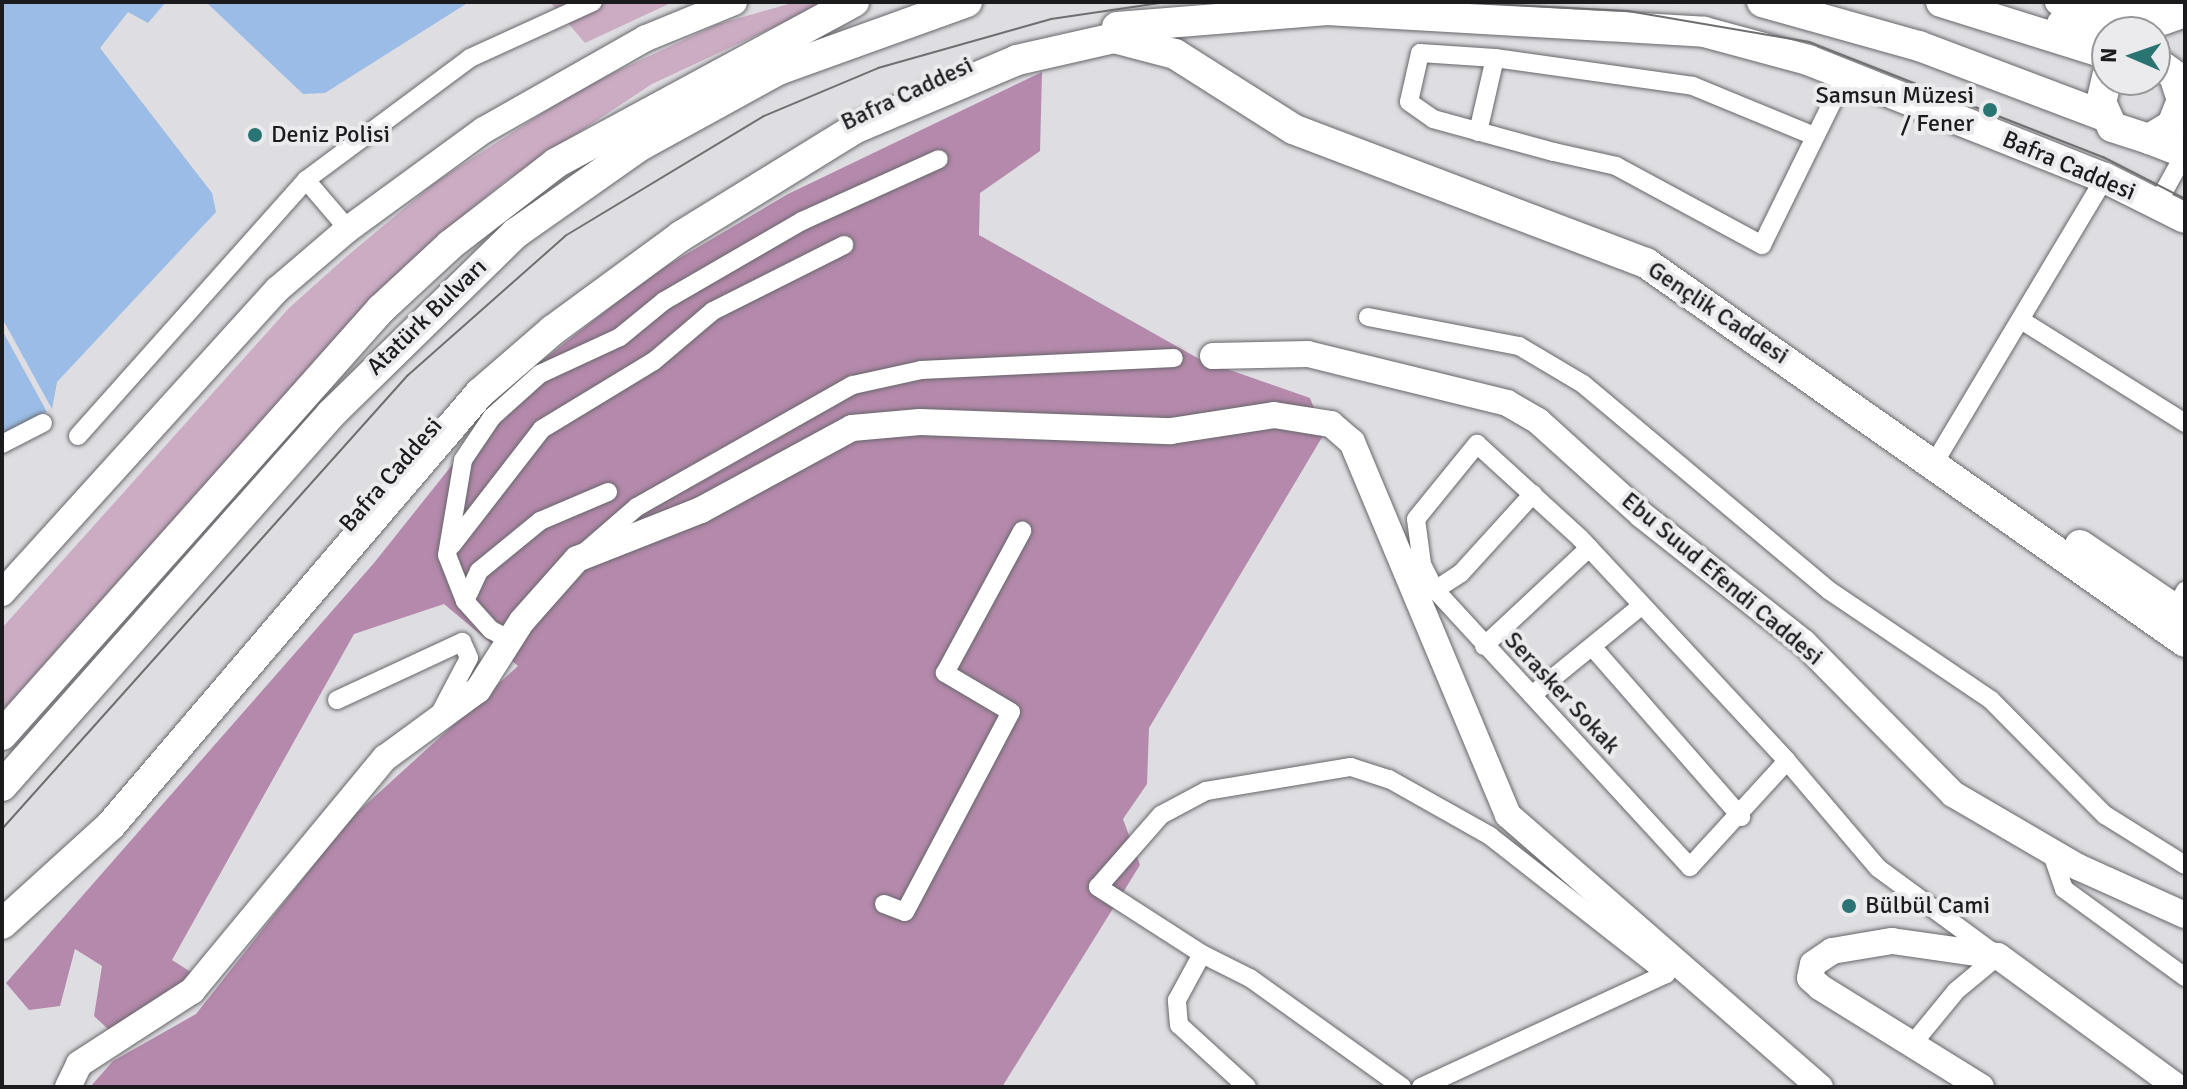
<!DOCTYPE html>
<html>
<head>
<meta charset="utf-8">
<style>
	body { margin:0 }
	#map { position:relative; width:2187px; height:1089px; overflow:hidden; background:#dedde1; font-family:Signika,sans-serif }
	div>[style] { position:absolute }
	.green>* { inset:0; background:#cbacc3 }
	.forest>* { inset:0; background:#b489ab }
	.water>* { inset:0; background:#9abce6 }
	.pier>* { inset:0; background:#dedde1 }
	.roads { filter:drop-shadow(0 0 2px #67666a) drop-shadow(0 0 2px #67666a) }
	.street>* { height:18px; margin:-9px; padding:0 9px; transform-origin:9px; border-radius:9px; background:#fff }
	.secondary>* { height:26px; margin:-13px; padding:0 13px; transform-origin:13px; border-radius:13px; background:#fff }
	.primary>* { height:30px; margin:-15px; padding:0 15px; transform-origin:15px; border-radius:15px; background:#fff }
	.tram>* { height:2px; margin:-1px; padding:0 1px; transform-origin:1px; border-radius:1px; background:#6f6e70 }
	.dots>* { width:22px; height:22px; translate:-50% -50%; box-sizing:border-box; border:4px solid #ebebee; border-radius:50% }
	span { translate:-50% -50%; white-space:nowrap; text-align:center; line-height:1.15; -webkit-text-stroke:8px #ebebee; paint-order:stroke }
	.street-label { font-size:24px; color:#1b1a1c }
	.poi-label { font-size:24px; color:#1b1a1c }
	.right { translate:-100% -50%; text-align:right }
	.left { translate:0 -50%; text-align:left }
	.frame { position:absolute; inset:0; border:4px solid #1b1a1c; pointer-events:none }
	.north { position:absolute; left:2091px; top:16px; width:80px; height:80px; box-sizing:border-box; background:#ebebee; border:2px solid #98979a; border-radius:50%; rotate:272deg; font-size:22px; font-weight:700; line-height:32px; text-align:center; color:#1b1a1c }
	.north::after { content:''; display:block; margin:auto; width:28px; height:36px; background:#2a7473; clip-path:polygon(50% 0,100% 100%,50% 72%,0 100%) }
</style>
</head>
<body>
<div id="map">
	<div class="green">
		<div style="clip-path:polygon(550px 2px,673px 2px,585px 43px)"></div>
		<div style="clip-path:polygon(796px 2px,828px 2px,652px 84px,505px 181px,434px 240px,362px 309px,2px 711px,2px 628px,289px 308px,346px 257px,437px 181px,583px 87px,718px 24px)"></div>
	</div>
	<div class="forest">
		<div style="clip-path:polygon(1042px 72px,1040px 151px,980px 193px,979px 235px,1201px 360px,1310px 398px,1324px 434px,1149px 728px,1147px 784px,1123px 819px,1140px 865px,1002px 1087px,90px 1087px,113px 1061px,196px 1014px,349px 820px,518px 666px,444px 604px,354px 634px,172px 960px,197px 976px,110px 1031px,94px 1016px,102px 966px,75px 949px,60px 1006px,29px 1010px,6px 983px,374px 563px,523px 376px,651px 275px,788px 194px)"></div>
	</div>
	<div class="water">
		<div style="clip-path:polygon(2px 2px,166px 2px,148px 23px,128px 12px,100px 48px,212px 193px,216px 212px,57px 382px,52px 409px,2px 435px)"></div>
		<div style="clip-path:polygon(206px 2px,469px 2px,325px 93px,303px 94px)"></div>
	</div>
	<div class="pier">
		<div style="clip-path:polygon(2px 318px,52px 409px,47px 412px,2px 330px)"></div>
	</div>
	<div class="roads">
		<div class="street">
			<div style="left:1495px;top:58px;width:200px;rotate:8deg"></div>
			<div style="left:1693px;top:86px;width:129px;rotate:22.4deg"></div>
			<div style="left:1478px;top:132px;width:76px;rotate:-77.1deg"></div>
			<div style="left:1495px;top:58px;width:75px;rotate:-176.2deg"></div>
			<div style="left:1420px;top:53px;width:50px;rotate:102.7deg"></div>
			<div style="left:1409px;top:102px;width:29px;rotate:35deg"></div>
			<div style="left:1433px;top:119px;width:125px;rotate:15.3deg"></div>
			<div style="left:1554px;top:152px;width:64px;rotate:12.7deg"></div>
			<div style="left:1616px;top:166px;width:166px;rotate:28.4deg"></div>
			<div style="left:1762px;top:245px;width:191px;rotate:-63.8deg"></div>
			<div style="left:306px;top:180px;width:65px;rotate:49.4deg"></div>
			<div style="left:2157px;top:204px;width:58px;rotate:-61.2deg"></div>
			<div style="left:1368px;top:317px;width:154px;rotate:10.9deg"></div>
			<div style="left:1519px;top:346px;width:74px;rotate:30.7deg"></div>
			<div style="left:1583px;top:384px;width:322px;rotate:40deg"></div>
			<div style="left:1830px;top:591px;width:194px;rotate:34.1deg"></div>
			<div style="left:1991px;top:700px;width:162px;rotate:45.3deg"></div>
			<div style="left:2105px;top:815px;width:94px;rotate:32deg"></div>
			<div style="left:2021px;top:320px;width:194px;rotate:32.1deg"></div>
			<div style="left:78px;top:436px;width:343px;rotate:-48.3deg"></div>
			<div style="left:306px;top:180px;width:204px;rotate:-36.6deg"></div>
			<div style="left:470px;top:58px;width:135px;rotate:-24.5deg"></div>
			<div style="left:2px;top:444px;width:46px;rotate:-27.1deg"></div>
			<div style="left:1477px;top:444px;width:139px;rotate:42.4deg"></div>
			<div style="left:1580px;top:538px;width:304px;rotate:47.1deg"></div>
			<div style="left:1787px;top:761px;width:144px;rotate:132.5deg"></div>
			<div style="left:1690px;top:867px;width:377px;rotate:-132.6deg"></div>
			<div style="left:1435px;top:590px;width:29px;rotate:-117deg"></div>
			<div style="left:1422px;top:564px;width:45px;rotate:-97.6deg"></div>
			<div style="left:1416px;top:519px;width:97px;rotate:-50.9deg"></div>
			<div style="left:1936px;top:460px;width:329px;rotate:-59.1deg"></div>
			<div style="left:452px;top:545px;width:147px;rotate:-52.2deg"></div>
			<div style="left:542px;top:429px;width:131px;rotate:-31.3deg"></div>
			<div style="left:654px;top:361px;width:77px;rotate:-40.3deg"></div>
			<div style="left:713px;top:311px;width:147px;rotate:-26.7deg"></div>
			<div style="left:579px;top:557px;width:77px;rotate:-40.8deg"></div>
			<div style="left:637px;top:507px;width:248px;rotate:-29.5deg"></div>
			<div style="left:853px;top:385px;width:70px;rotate:-12.4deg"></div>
			<div style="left:921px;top:370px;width:253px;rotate:-2.7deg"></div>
			<div style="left:1435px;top:590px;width:31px;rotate:-33deg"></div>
			<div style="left:1461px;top:573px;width:107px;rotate:-47.7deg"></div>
			<div style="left:465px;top:601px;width:33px;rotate:-65deg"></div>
			<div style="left:479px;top:571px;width:79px;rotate:-39.3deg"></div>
			<div style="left:540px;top:521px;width:74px;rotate:-23.1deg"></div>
			<div style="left:2175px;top:609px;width:21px;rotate:-61deg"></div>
			<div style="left:512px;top:641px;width:24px;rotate:-152deg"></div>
			<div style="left:491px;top:630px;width:39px;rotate:-132deg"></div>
			<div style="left:465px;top:601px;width:49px;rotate:-111.4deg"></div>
			<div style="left:447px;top:555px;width:96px;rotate:-80.4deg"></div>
			<div style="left:463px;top:460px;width:52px;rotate:-56deg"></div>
			<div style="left:492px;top:417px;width:64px;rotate:-41.9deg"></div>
			<div style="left:540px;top:374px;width:88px;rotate:-24.8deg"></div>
			<div style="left:620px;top:337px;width:57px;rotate:-39.3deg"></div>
			<div style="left:664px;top:301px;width:160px;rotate:-30.1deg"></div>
			<div style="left:802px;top:221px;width:150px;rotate:-24.3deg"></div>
			<div style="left:1484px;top:646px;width:144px;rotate:-43deg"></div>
			<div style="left:1595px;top:650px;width:222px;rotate:48.8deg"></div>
			<div style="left:1532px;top:695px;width:141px;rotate:-39.2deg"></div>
			<div style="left:337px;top:700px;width:138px;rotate:-24.9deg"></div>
			<div style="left:462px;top:642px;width:17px;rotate:66deg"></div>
			<div style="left:469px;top:658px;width:64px;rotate:117.8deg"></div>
			<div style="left:1787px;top:761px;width:140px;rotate:49.6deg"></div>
			<div style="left:1878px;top:868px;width:149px;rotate:36.3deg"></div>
			<div style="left:1998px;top:956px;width:55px;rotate:140.2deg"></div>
			<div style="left:1956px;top:991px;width:65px;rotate:129.4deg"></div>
			<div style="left:2051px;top:851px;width:40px;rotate:71.1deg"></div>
			<div style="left:2064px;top:889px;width:150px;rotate:36deg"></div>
			<div style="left:884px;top:904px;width:22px;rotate:21deg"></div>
			<div style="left:905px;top:912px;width:226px;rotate:-62.1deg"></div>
			<div style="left:1011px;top:712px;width:77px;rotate:-149.4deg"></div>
			<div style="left:945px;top:673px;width:162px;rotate:-61.5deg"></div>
			<div style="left:1202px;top:954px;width:54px;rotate:26.6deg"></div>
			<div style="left:1250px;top:978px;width:187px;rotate:35.6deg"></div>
			<div style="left:1247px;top:1087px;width:92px;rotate:-137.6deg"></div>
			<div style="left:1179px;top:1025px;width:25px;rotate:-95deg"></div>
			<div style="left:1177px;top:1000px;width:52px;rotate:-61.5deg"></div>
			<div style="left:1202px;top:954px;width:124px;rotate:-147.2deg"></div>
			<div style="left:1098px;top:887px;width:96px;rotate:-48.8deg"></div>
			<div style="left:1161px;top:815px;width:51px;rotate:-28.1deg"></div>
			<div style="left:1206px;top:791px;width:147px;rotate:-9.4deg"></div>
			<div style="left:1351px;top:767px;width:40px;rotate:18deg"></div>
			<div style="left:1389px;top:779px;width:116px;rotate:29.4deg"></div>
			<div style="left:1490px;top:836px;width:224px;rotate:38.1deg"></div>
			<div style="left:1666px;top:974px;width:270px;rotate:155.2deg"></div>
		</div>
		<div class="secondary">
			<div style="left:2058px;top:2px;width:79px;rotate:10.9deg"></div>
			<div style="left:2136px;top:17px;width:34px;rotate:-26deg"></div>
			<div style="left:1213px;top:356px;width:95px;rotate:-1.2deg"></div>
			<div style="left:1308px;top:354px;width:205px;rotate:13.8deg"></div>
			<div style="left:1507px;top:403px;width:36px;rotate:30deg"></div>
			<div style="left:1538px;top:421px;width:140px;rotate:42.1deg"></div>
			<div style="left:1642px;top:515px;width:206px;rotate:38.3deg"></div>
			<div style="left:1804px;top:643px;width:212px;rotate:45.4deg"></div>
			<div style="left:1953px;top:794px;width:145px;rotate:30.3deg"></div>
			<div style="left:2078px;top:867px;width:117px;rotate:24.2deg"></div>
			<div style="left:2px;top:593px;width:411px;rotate:-47.8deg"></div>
			<div style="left:278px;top:289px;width:92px;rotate:-40.6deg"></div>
			<div style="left:348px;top:229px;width:168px;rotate:-36.1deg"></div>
			<div style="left:484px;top:130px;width:186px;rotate:-29.6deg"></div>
			<div style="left:646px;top:38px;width:95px;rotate:-22.2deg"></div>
			<div style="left:68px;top:1087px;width:25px;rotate:-64deg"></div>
			<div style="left:79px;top:1064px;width:135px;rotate:-32.9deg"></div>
			<div style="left:192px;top:991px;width:303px;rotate:-50.4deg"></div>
			<div style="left:385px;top:758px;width:115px;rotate:-36.2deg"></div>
			<div style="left:478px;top:690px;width:82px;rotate:-57.5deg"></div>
			<div style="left:522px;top:621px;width:83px;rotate:-48.4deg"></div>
			<div style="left:577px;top:559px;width:133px;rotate:-21.6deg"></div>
			<div style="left:701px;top:510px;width:172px;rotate:-28.5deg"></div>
			<div style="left:852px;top:428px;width:68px;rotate:-5deg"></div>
			<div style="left:920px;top:422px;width:251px;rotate:2.1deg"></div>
			<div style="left:1171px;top:431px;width:104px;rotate:-8.8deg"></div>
			<div style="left:1274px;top:415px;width:58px;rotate:9deg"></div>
			<div style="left:1331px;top:424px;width:28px;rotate:41deg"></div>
			<div style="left:1352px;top:442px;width:404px;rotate:67.3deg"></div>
			<div style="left:1508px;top:815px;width:414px;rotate:41.1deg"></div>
			<div style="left:1981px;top:1087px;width:190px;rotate:-148.2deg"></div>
			<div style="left:1820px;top:987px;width:13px;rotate:-138deg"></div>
			<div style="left:1810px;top:978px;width:14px;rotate:-78deg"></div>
			<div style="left:1813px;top:964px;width:23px;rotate:-34deg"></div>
			<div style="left:1832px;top:951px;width:61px;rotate:-9.5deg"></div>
			<div style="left:1892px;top:941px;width:107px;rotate:8.1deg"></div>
			<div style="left:1998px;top:956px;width:222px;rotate:36.2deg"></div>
		</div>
		<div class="primary">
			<div style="left:1762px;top:2px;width:163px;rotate:15.7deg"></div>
			<div style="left:1919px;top:46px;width:198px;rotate:20.7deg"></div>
			<div style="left:1941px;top:2px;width:174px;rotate:17.4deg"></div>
			<div style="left:2062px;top:24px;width:50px;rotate:9.3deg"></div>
			<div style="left:1117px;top:27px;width:211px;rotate:-4.6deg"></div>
			<div style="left:1327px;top:10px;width:378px;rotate:3.3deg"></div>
			<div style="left:1704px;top:32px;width:108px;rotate:15.1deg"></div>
			<div style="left:1808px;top:60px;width:320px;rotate:21.7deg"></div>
			<div style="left:2105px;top:178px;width:89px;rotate:26.6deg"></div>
			<div style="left:2128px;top:32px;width:60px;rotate:-19.3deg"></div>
			<div style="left:2107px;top:77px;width:26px;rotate:103deg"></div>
			<div style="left:2101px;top:102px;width:27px;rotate:66deg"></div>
			<div style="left:2112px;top:127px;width:39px;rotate:18deg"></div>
			<div style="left:2149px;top:139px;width:27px;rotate:-31deg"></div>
			<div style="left:2172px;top:125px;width:27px;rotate:-68deg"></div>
			<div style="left:2182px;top:100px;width:26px;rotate:-108deg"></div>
			<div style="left:2174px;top:75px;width:24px;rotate:-144deg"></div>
			<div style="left:2149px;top:139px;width:39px;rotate:21deg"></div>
			<div style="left:2080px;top:545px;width:127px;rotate:34.1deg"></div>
			<div style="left:2px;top:735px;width:570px;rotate:-48.34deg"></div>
			<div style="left:381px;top:309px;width:94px;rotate:-42.8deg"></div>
			<div style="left:450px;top:245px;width:134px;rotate:-37.7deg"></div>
			<div style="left:556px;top:163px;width:339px;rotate:-28.4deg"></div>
			<div style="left:2px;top:786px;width:497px;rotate:-48.5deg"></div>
			<div style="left:331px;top:414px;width:259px;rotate:-44.4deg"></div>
			<div style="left:516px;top:233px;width:151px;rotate:-35.1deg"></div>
			<div style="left:640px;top:146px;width:158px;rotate:-28.8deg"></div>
			<div style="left:778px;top:70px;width:201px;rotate:-19.8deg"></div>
			<div style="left:2px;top:924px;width:147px;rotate:-42.2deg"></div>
			<div style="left:111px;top:825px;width:568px;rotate:-49.5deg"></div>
			<div style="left:480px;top:393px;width:96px;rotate:-40.8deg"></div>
			<div style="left:553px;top:330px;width:159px;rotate:-36.3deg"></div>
			<div style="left:681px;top:236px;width:203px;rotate:-31.7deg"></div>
			<div style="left:854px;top:129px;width:177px;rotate:-22.9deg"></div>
			<div style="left:1017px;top:60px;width:99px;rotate:-12.8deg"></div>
			<div style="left:1114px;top:38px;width:63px;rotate:14.7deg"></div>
			<div style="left:1175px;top:54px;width:140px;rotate:32.4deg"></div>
			<div style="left:1293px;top:129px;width:378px;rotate:20.8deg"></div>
			<div style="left:1646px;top:263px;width:659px;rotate:35.11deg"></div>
		</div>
	</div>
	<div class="tram">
		<div style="left:1449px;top:2px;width:179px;rotate:2.9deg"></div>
		<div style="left:1628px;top:11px;width:184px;rotate:9.7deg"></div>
		<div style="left:1809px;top:42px;width:316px;rotate:21.4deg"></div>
		<div style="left:2103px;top:157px;width:92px;rotate:27.1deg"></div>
		<div style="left:2px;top:829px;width:608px;rotate:-48.2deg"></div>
		<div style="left:407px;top:376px;width:211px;rotate:-41.5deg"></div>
		<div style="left:565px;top:236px;width:232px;rotate:-31.1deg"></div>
		<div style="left:764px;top:116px;width:124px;rotate:-22.8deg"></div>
		<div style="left:878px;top:68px;width:180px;rotate:-15.8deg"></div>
		<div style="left:1051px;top:19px;width:117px;rotate:-8.3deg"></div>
	</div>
	<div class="dots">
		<div style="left:1990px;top:110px;background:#2a7473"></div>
		<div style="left:255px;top:135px;background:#2a7473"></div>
		<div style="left:1849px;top:906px;background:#2a7473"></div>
	</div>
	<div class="street-label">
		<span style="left:907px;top:94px;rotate:-25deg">Bafra Caddesi</span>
		<span style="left:2069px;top:166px;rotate:23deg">Bafra Caddesi</span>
		<span style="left:1718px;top:313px;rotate:34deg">Gençlik Caddesi</span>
		<span style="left:427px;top:317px;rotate:-44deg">Atatürk Bulvarı</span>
		<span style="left:391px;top:475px;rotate:-49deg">Bafra Caddesi</span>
		<span style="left:1722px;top:579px;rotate:40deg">Ebu Suud Efendi Caddesi</span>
		<span style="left:1562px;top:693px;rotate:47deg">Serasker Sokak</span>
	</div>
	<div class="poi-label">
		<span class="right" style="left:1974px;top:110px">Samsun Müzesi<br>/ Fener</span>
		<span class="left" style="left:271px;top:135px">Deniz Polisi</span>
		<span class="left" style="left:1865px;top:906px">Bülbül Cami</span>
	</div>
	<div class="frame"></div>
	<div class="north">N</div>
</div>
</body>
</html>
